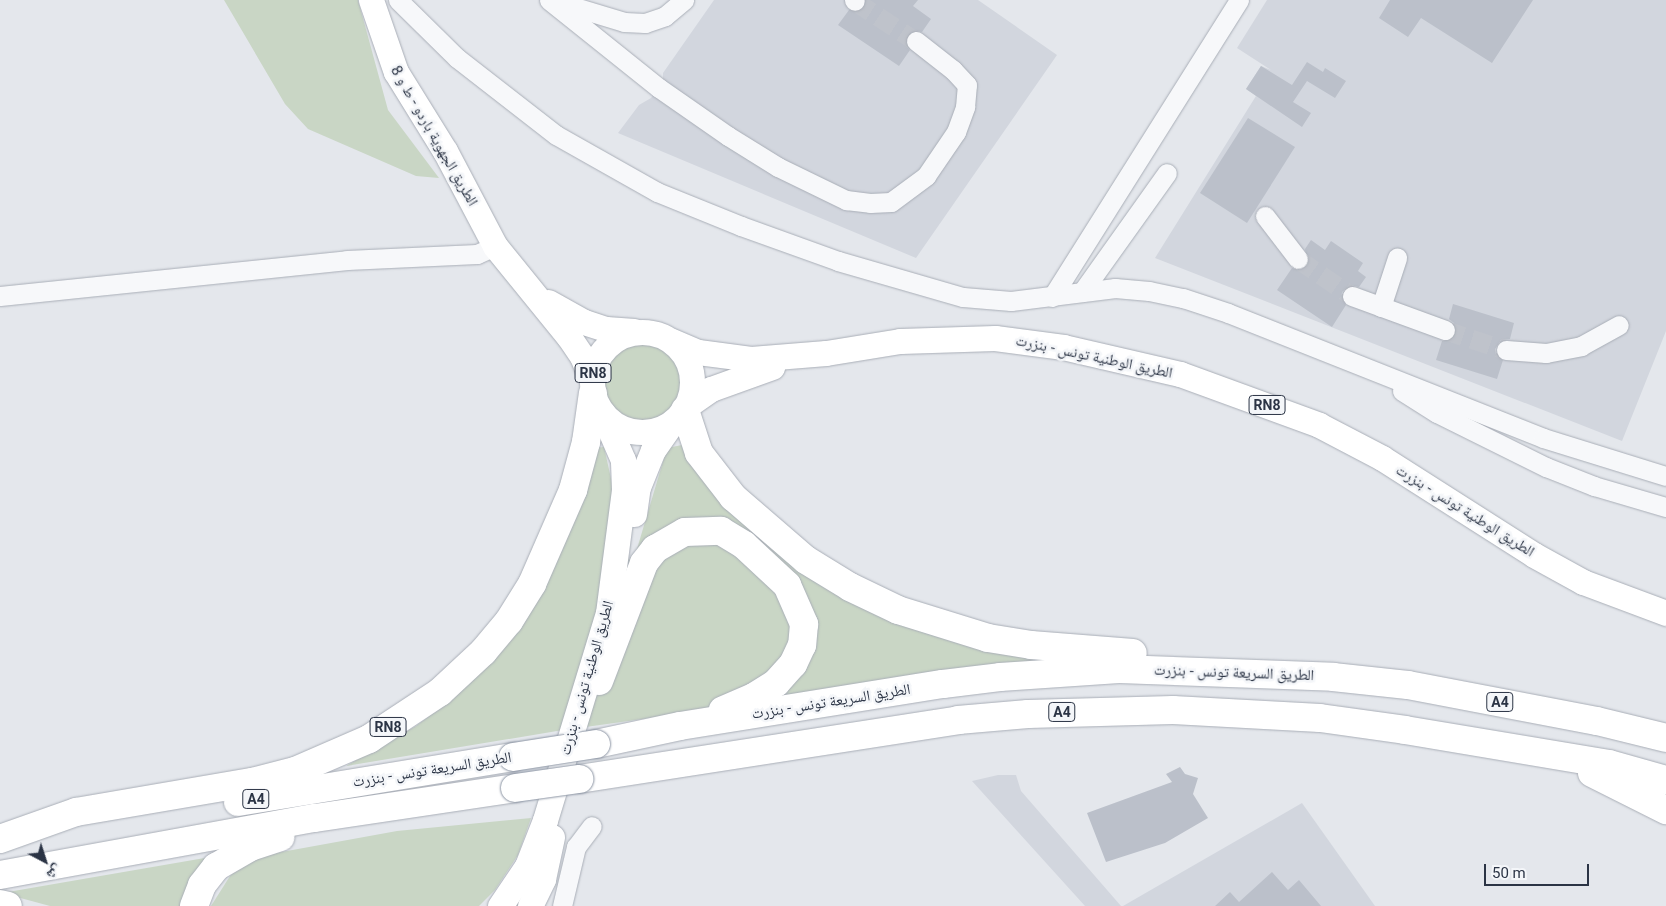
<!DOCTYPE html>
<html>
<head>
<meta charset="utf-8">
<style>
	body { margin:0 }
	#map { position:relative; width:1666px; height:906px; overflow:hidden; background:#e4e7ec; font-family:Roboto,"Noto Naskh Arabic",sans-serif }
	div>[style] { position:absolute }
	.built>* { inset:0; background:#d2d6de }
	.green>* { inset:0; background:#c9d6c5 }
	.round { border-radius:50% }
	.building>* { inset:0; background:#bbc0ca }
	.minor-tunnel>* { height:19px; margin-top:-9.5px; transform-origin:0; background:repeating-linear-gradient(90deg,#bfc3cb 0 19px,transparent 0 28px) }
	.roads { filter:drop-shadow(0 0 1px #a9aeb7) drop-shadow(0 0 1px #a9aeb7) }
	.minor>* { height:19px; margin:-9.5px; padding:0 9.5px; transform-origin:9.5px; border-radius:9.5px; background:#f7f8fa }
	.major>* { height:25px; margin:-12.5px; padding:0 12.5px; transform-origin:12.5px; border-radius:12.5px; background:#fff }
	.major>.ring { margin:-12.5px; padding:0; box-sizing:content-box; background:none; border:25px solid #fff; border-radius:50% }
	.highway>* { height:28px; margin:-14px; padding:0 14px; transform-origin:14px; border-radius:14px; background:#fff }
	.bridges { filter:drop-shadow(0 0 1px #8b94a3) drop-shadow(0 0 1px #8b94a3) }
	.highway-bridge>* { height:28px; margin:-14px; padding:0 14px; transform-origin:14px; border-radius:14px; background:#fff }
	span { translate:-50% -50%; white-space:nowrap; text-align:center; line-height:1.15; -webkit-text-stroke:5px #f4f6f9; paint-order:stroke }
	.shield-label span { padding:1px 4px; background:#f4f6f9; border:1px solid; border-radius:4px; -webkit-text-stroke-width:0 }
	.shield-label { font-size:14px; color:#2b3445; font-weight:700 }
	.street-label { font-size:15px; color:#2b3445 }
	.north { position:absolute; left:20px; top:836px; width:50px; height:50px; -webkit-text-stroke:4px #f4f6f9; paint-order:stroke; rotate:140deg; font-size:14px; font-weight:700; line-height:20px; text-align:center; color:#2b3445 }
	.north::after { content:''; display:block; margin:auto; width:18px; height:22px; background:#2b3445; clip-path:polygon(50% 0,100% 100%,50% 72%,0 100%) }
	.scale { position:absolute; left:1484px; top:864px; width:105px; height:22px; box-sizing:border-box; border:2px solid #2b3445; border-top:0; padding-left:6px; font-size:15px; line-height:18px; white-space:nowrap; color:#2b3445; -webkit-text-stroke:4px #f4f6f9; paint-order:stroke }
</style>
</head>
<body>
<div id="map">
	<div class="built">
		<div style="clip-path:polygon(714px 0,978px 0,1057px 55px,916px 258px,618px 133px,639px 105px,651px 98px,663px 83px,663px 73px)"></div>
		<div style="clip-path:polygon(1267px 0,1666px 0,1666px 331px,1622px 441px,1155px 258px,1256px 96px,1246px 89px,1261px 66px,1271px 70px,1237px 48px)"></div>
		<div style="clip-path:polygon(998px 775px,1016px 775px,1021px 791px,1121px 906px,1085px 906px,972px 781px)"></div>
		<div style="clip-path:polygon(1302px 803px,1375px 906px,1123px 906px)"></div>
	</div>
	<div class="green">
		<div style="clip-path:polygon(224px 0,358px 0,388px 110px,439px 178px,416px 176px,308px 129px,285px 104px)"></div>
		<div class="round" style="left:603px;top:343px;width:78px;height:78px"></div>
		<div style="clip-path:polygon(682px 445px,698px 469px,789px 554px,1065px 660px,557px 731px,346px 766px,416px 726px,453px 698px,593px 448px,604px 447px,614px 492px,606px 561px,634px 559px,667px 448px)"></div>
		<div style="clip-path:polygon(531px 818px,518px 855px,495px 890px,479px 906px,211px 906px,230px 876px,245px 862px,276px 853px,397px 831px)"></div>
		<div style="clip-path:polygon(222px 855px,191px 906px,50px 906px,2px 893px)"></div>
	</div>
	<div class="building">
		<div style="clip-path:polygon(866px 0,918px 0,913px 6px,931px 19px,922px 32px,912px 30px,907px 34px,905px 45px,910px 50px,899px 66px,838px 25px,849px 10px,863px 9px)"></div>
		<div style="clip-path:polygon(1390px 0,1533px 0,1492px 63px,1421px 18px,1408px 37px,1379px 18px)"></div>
		<div style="clip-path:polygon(1307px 62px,1323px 72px,1325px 68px,1346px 81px,1335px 98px,1307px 81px,1293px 102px,1311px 113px,1302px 127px,1246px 89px,1261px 66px,1292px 85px)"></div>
		<div style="clip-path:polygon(1248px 118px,1295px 147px,1247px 223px,1200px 193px)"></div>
		<div style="clip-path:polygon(1311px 240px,1325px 250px,1331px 241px,1363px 263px,1358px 271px,1366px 277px,1359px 287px,1350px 285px,1342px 292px,1341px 298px,1346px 305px,1332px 327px,1277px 290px,1292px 268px,1300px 270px,1308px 264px,1305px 249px)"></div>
		<div style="clip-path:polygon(1453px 304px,1514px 323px,1510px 339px,1501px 340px,1495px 349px,1496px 355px,1503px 360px,1497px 379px,1436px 360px,1442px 341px,1452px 339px,1456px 333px,1454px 323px,1449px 319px)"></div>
		<div style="clip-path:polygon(1180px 767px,1185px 774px,1198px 778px,1193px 794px,1208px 818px,1165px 843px,1106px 862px,1087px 813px,1172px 782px,1166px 774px)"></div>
		<div style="clip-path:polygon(1272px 872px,1288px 890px,1299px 880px,1321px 906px,1215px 906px,1230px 892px,1239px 902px)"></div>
	</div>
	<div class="minor-tunnel">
		<div style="left:855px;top:1px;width:73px;rotate:33.3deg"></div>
		<div style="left:1298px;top:259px;width:65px;rotate:34.4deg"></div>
		<div style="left:1445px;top:330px;width:64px;rotate:18.2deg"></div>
	</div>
	<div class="roads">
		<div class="minor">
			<div style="left:398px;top:0;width:83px;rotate:44.5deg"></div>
			<div style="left:457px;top:58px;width:125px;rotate:37.9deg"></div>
			<div style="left:556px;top:135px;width:116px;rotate:29.4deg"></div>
			<div style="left:657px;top:192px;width:91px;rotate:22deg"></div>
			<div style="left:741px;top:226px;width:103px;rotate:19.8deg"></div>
			<div style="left:838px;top:261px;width:130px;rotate:16.1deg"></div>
			<div style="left:963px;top:297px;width:48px;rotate:4.8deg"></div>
			<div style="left:1011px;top:301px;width:105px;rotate:-7.1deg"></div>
			<div style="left:1115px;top:288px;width:34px;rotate:5deg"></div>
			<div style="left:1149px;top:291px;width:35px;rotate:12deg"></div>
			<div style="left:1183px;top:298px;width:47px;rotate:18.4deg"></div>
			<div style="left:1228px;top:313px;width:339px;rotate:21.6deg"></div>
			<div style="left:1543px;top:438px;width:129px;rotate:17.2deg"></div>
			<div style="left:549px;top:0;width:141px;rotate:38.7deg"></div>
			<div style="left:659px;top:88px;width:84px;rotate:34.8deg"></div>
			<div style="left:728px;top:136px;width:59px;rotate:31.8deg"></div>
			<div style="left:778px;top:167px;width:76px;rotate:25.9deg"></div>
			<div style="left:846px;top:200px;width:24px;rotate:7deg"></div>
			<div style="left:870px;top:203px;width:21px;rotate:-3deg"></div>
			<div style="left:891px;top:202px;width:44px;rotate:-36.6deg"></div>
			<div style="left:926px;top:176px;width:53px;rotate:-55.7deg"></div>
			<div style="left:956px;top:132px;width:27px;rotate:-70deg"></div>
			<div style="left:965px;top:107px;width:22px;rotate:-85deg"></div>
			<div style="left:967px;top:85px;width:21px;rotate:-133deg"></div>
			<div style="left:953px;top:70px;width:47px;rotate:-141.9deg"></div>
			<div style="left:854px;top:0;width:1px;rotate:45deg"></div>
			<div style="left:555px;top:1px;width:72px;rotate:16.9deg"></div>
			<div style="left:624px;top:22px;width:21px;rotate:3deg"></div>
			<div style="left:645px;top:23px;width:21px;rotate:-19deg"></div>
			<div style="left:665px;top:16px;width:25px;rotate:-40deg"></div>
			<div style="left:1265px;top:216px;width:54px;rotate:52.5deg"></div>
			<div style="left:1082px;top:292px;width:146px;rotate:-54.5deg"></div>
			<div style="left:0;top:296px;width:349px;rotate:-5.9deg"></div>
			<div style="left:347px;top:260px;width:130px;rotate:-2.6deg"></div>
			<div style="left:477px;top:254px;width:20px;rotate:-24deg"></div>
			<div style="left:1352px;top:296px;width:99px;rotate:20.1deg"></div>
			<div style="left:1052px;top:297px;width:351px;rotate:-57.8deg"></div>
			<div style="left:1381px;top:307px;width:52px;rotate:-71.9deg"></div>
			<div style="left:1506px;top:350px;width:40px;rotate:4.3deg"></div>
			<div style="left:1546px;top:353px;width:36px;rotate:-11deg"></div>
			<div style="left:1581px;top:346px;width:43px;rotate:-28.9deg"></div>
			<div style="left:1402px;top:391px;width:41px;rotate:32.2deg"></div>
			<div style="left:1437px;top:413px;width:122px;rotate:26.4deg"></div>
			<div style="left:1546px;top:467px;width:52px;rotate:21.6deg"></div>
			<div style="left:1594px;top:486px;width:75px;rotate:16.3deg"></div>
			<div style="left:562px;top:906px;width:61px;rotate:-76.7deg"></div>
			<div style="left:576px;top:847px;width:26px;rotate:-53deg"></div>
		</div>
		<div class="major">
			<div style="left:371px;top:0;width:76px;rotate:70.9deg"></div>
			<div style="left:396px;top:72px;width:93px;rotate:58.2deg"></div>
			<div style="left:445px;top:151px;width:107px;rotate:62.2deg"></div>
			<div style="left:495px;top:246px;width:117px;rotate:50.9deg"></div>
			<div style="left:569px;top:337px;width:23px;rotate:56deg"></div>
			<div style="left:582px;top:356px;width:27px;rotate:68deg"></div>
			<div style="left:548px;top:302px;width:41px;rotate:29.1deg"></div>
			<div style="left:584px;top:322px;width:23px;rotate:18deg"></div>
			<div style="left:606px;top:329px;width:28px;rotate:4deg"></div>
			<div class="ring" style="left:592px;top:332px;width:75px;height:75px"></div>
			<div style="left:672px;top:341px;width:28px;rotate:23deg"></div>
			<div style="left:698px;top:352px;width:53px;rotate:7.5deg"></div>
			<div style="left:751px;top:359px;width:75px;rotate:-4.6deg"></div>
			<div style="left:826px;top:353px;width:75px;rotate:-9.2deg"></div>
			<div style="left:900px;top:341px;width:95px;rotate:-1.8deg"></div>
			<div style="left:995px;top:338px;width:69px;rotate:7.5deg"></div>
			<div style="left:1063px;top:347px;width:120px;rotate:13deg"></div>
			<div style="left:1180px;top:374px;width:148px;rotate:20.1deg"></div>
			<div style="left:1319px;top:425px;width:71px;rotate:27.6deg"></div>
			<div style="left:1382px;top:458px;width:180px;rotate:32.5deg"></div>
			<div style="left:1534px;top:555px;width:56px;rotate:28.9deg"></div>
			<div style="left:1583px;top:582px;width:89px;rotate:20.5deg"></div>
			<div style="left:688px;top:405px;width:28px;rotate:-35deg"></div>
			<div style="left:711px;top:389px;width:65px;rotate:-19.8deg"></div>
			<div style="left:634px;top:514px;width:27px;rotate:-82deg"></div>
			<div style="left:638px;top:487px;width:40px;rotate:-68deg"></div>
			<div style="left:653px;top:450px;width:32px;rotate:-55deg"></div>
			<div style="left:500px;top:906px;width:48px;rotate:-56deg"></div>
			<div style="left:527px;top:866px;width:49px;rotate:-68.6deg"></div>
			<div style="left:545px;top:820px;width:216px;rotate:-73.1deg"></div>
			<div style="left:608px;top:613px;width:124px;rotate:-82.6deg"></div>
			<div style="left:624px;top:490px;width:30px;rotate:-92deg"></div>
			<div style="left:623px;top:460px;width:52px;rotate:-113.6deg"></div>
			<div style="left:530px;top:906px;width:30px;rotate:-64deg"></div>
			<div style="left:543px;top:879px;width:43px;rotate:-77.9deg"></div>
		</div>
		<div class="highway">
			<div style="left:685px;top:410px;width:45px;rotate:72deg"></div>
			<div style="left:699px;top:453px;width:56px;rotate:52.3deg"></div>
			<div style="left:733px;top:497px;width:96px;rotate:40.8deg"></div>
			<div style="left:806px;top:560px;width:52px;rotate:31.5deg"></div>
			<div style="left:850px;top:587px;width:53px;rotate:25.6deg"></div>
			<div style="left:898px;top:610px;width:94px;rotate:17.3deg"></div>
			<div style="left:988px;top:638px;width:44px;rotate:9.2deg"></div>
			<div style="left:1031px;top:645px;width:102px;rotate:4.5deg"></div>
			<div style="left:599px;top:681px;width:126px;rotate:-69.1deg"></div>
			<div style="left:644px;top:563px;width:18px;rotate:-52deg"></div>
			<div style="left:655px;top:549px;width:34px;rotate:-30deg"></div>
			<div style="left:685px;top:532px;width:36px;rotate:-2deg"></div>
			<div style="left:721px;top:531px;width:27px;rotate:31deg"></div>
			<div style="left:744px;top:545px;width:59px;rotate:42.9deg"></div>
			<div style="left:787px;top:585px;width:43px;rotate:66.4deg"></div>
			<div style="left:804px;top:624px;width:21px;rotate:95deg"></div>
			<div style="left:802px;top:645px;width:21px;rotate:115deg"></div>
			<div style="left:793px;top:664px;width:25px;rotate:132deg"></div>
			<div style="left:776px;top:683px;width:26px;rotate:148deg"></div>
			<div style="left:754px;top:697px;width:34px;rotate:157deg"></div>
			<div style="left:596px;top:744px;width:86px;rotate:-12.1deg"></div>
			<div style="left:680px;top:726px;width:266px;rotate:-9.1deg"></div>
			<div style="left:943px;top:684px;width:57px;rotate:-7deg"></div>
			<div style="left:1000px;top:677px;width:119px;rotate:-3.8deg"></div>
			<div style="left:1119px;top:669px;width:214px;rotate:2.1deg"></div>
			<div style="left:1333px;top:677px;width:75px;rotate:6.1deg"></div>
			<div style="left:1408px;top:685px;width:192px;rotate:10.8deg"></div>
			<div style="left:1597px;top:721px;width:71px;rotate:13.8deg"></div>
			<div style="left:1592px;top:773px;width:83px;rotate:26.6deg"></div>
			<div style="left:579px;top:779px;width:384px;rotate:-8.8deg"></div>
			<div style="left:958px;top:720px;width:70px;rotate:-4.9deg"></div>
			<div style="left:1028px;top:714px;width:145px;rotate:-1.6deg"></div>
			<div style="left:1173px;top:710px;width:147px;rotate:3.1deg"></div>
			<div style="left:1320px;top:718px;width:86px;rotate:8deg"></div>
			<div style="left:1405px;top:730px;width:207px;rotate:9.5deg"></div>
			<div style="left:1609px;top:764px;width:59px;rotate:15.7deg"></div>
			<div style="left:238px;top:802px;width:279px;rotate:-9.3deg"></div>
			<div style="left:0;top:839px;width:81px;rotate:-19.6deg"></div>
			<div style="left:76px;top:812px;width:179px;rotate:-9.7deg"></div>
			<div style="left:252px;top:782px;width:44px;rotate:-14.3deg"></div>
			<div style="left:295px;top:771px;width:81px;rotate:-23.4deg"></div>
			<div style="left:369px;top:739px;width:85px;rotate:-33.5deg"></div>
			<div style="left:440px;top:692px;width:59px;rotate:-42.9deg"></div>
			<div style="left:483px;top:652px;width:40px;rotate:-50deg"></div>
			<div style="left:509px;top:621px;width:44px;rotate:-58.1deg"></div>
			<div style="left:532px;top:584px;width:103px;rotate:-66.4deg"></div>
			<div style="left:573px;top:490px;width:50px;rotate:-74.8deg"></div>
			<div style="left:586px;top:442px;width:49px;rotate:-81.9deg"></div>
			<div style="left:0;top:875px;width:320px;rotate:-10.3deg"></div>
			<div style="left:315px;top:818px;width:202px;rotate:-8.5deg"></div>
			<div style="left:0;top:904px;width:8px;rotate:14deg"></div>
			<div style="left:194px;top:906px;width:22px;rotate:-69deg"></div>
			<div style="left:202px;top:885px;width:23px;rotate:-52deg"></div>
			<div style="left:216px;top:867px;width:39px;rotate:-30deg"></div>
			<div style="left:250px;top:847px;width:32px;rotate:-18deg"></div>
		</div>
	</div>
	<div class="bridges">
		<div class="highway-bridge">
			<div style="left:513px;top:757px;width:84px;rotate:-8.9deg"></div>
			<div style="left:515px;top:788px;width:65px;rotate:-8deg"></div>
		</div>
	</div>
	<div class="shield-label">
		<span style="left:593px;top:373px">RN8</span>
		<span style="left:1267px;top:405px">RN8</span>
		<span style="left:1500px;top:702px">A4</span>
		<span style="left:1062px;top:712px">A4</span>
		<span style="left:388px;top:727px">RN8</span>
		<span style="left:256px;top:799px">A4</span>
	</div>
	<div class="street-label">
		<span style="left:434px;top:136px;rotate:60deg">الطريق الجهوية باردو - ط و 8</span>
		<span style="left:1094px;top:357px;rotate:12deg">الطريق الوطنية تونس - بنزرت</span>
		<span style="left:1465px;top:511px;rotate:32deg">الطريق الوطنية تونس - بنزرت</span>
		<span style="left:1234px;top:673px;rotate:2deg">الطريق السريعة تونس - بنزرت</span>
		<span style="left:587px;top:678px;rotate:-74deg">الطريق الوطنية تونس - بنزرت</span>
		<span style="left:831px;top:702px;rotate:-9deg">الطريق السريعة تونس - بنزرت</span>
		<span style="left:432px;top:770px;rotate:-9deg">الطريق السريعة تونس - بنزرت</span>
	</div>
	<div class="north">ش</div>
	<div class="scale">50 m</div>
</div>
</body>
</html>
